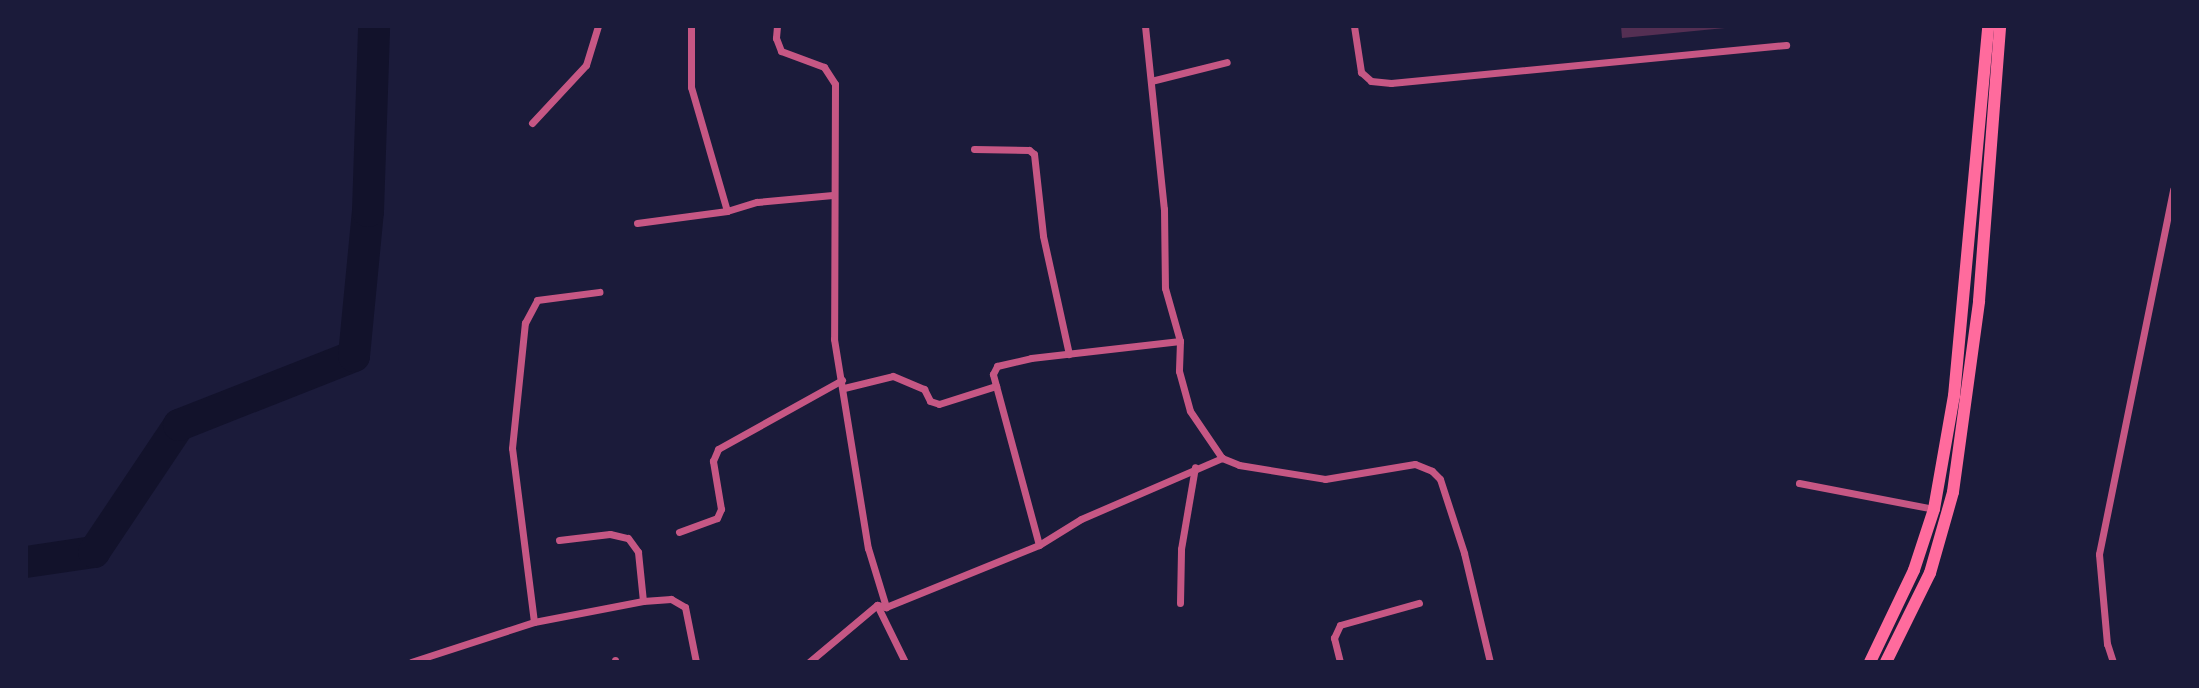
<!DOCTYPE html>
<html>
<head>
<meta charset="utf-8">
<style>
	body { margin:0 }
	#map { position:relative; width:2199px; height:688px; overflow:hidden; background:#1b1b3a; font-family:Lato,sans-serif }
	div>[style] { position:absolute }
	.river>* { height:32px; margin:-16px; padding:0 16px; transform-origin:16px; border-radius:16px; background:#12122b }
	.building>* { inset:0; background:#542f53 }
	.minor>* { height:7px; margin:-3.5px; padding:0 3.5px; transform-origin:3.5px; border-radius:3.5px; background:#c65784 }
	.trunk>* { height:12px; margin:-6px; padding:0 6px; transform-origin:6px; border-radius:6px; background:#ff6b9d }
	span { translate:-50% -50%; white-space:nowrap; text-align:center; line-height:1.15; -webkit-text-stroke:6px #1b1b3a; paint-order:stroke }
	.frame { position:absolute; inset:0; border:28px solid #1b1b3a; pointer-events:none }
</style>
</head>
<body>
<div id="map">
	<div class="river">
		<div style="left:26px;top:562px;width:69px;rotate:-8.4deg"></div>
		<div style="left:94px;top:552px;width:153px;rotate:-56.2deg"></div>
		<div style="left:179px;top:425px;width:188px;rotate:-21.5deg"></div>
		<div style="left:354px;top:356px;width:146px;rotate:-84.5deg"></div>
		<div style="left:368px;top:211px;width:185px;rotate:-88.1deg"></div>
	</div>
	<div class="building">
		<div style="clip-path:polygon(1621px 26px,1725px 26px,1725px 28px,1622px 38px)"></div>
	</div>
	<div class="minor">
		<div style="left:691px;top:26px;width:61px;rotate:90deg"></div>
		<div style="left:691px;top:87px;width:129px;rotate:73.8deg"></div>
		<div style="left:777px;top:26px;width:12px;rotate:95deg"></div>
		<div style="left:776px;top:38px;width:14px;rotate:69deg"></div>
		<div style="left:781px;top:51px;width:46px;rotate:20.4deg"></div>
		<div style="left:824px;top:67px;width:20px;rotate:57deg"></div>
		<div style="left:835px;top:84px;width:255px;rotate:90.2deg"></div>
		<div style="left:834px;top:339px;width:212px;rotate:80.8deg"></div>
		<div style="left:868px;top:548px;width:62px;rotate:73deg"></div>
		<div style="left:886px;top:607px;width:9px;rotate:-167deg"></div>
		<div style="left:877px;top:605px;width:89px;rotate:140deg"></div>
		<div style="left:1145px;top:26px;width:184px;rotate:84.1deg"></div>
		<div style="left:1164px;top:209px;width:79px;rotate:89.3deg"></div>
		<div style="left:1165px;top:288px;width:55px;rotate:74.2deg"></div>
		<div style="left:1180px;top:341px;width:30px;rotate:92deg"></div>
		<div style="left:1179px;top:371px;width:41px;rotate:74.6deg"></div>
		<div style="left:1190px;top:411px;width:57px;rotate:55.8deg"></div>
		<div style="left:1222px;top:458px;width:18px;rotate:22deg"></div>
		<div style="left:1239px;top:465px;width:87px;rotate:9.2deg"></div>
		<div style="left:1325px;top:479px;width:91px;rotate:-9.5deg"></div>
		<div style="left:1415px;top:464px;width:18px;rotate:22deg"></div>
		<div style="left:1432px;top:471px;width:11px;rotate:45deg"></div>
		<div style="left:1440px;top:479px;width:78px;rotate:72deg"></div>
		<div style="left:1464px;top:553px;width:112px;rotate:76.6deg"></div>
		<div style="left:1354px;top:26px;width:47px;rotate:81.3deg"></div>
		<div style="left:1361px;top:72px;width:13px;rotate:42deg"></div>
		<div style="left:1371px;top:81px;width:20px;rotate:6deg"></div>
		<div style="left:1391px;top:83px;width:397px;rotate:-5.5deg"></div>
		<div style="left:1151px;top:81px;width:78px;rotate:-14deg"></div>
		<div style="left:532px;top:123px;width:79px;rotate:-47deg"></div>
		<div style="left:586px;top:65px;width:41px;rotate:-72.9deg"></div>
		<div style="left:974px;top:149px;width:55px;rotate:1deg"></div>
		<div style="left:1029px;top:150px;width:6px;rotate:39deg"></div>
		<div style="left:1034px;top:154px;width:82px;rotate:83.7deg"></div>
		<div style="left:1043px;top:236px;width:121px;rotate:77.6deg"></div>
		<div style="left:637px;top:223px;width:91px;rotate:-7.6deg"></div>
		<div style="left:727px;top:211px;width:31px;rotate:-17deg"></div>
		<div style="left:757px;top:202px;width:76px;rotate:-5.3deg"></div>
		<div style="left:844px;top:388px;width:50px;rotate:-13.8deg"></div>
		<div style="left:893px;top:376px;width:34px;rotate:23deg"></div>
		<div style="left:924px;top:389px;width:13px;rotate:63deg"></div>
		<div style="left:930px;top:401px;width:9px;rotate:18deg"></div>
		<div style="left:939px;top:404px;width:60px;rotate:-17.5deg"></div>
		<div style="left:1799px;top:483px;width:137px;rotate:10.9deg"></div>
		<div style="left:679px;top:532px;width:40px;rotate:-20.2deg"></div>
		<div style="left:717px;top:518px;width:10px;rotate:-66deg"></div>
		<div style="left:721px;top:509px;width:49px;rotate:-99.5deg"></div>
		<div style="left:713px;top:461px;width:13px;rotate:-67deg"></div>
		<div style="left:718px;top:449px;width:142px;rotate:-29.1deg"></div>
		<div style="left:559px;top:540px;width:51px;rotate:-6.7deg"></div>
		<div style="left:610px;top:534px;width:18px;rotate:13deg"></div>
		<div style="left:628px;top:538px;width:17px;rotate:54deg"></div>
		<div style="left:638px;top:552px;width:49px;rotate:84.2deg"></div>
		<div style="left:643px;top:601px;width:28px;rotate:-4deg"></div>
		<div style="left:671px;top:599px;width:16px;rotate:30deg"></div>
		<div style="left:685px;top:607px;width:56px;rotate:78.7deg"></div>
		<div style="left:1039px;top:545px;width:49px;rotate:-31.8deg"></div>
		<div style="left:1081px;top:519px;width:154px;rotate:-23.4deg"></div>
		<div style="left:1180px;top:603px;width:54px;rotate:-88.9deg"></div>
		<div style="left:1181px;top:549px;width:83px;rotate:-80.3deg"></div>
		<div style="left:877px;top:605px;width:64px;rotate:63.8deg"></div>
		<div style="left:886px;top:607px;width:165px;rotate:-22.1deg"></div>
		<div style="left:1039px;top:545px;width:177px;rotate:-105.1deg"></div>
		<div style="left:993px;top:374px;width:9px;rotate:-63deg"></div>
		<div style="left:997px;top:366px;width:35px;rotate:-13deg"></div>
		<div style="left:1031px;top:358px;width:150px;rotate:-6.5deg"></div>
		<div style="left:534px;top:622px;width:175px;rotate:-97.2deg"></div>
		<div style="left:512px;top:448px;width:126px;rotate:-84.1deg"></div>
		<div style="left:525px;top:323px;width:26px;rotate:-62deg"></div>
		<div style="left:537px;top:300px;width:63px;rotate:-7.4deg"></div>
		<div style="left:615px;top:660px;width:2px;rotate:90deg"></div>
		<div style="left:411px;top:662px;width:129px;rotate:-18deg"></div>
		<div style="left:534px;top:622px;width:111px;rotate:-10.9deg"></div>
		<div style="left:1340px;top:662px;width:25px;rotate:-104deg"></div>
		<div style="left:1334px;top:638px;width:14px;rotate:-65deg"></div>
		<div style="left:1340px;top:625px;width:82px;rotate:-15.6deg"></div>
		<div style="left:2113px;top:662px;width:19px;rotate:-108deg"></div>
		<div style="left:2107px;top:644px;width:90px;rotate:-95.1deg"></div>
		<div style="left:2099px;top:554px;width:372px;rotate:-78.5deg"></div>
	</div>
	<div class="trunk">
		<div style="left:1870px;top:662px;width:102px;rotate:-64.4deg"></div>
		<div style="left:1914px;top:570px;width:64px;rotate:-71.8deg"></div>
		<div style="left:1934px;top:509px;width:115px;rotate:-80deg"></div>
		<div style="left:1954px;top:396px;width:372px;rotate:-84.7deg"></div>
		<div style="left:1886px;top:662px;width:99px;rotate:-63.7deg"></div>
		<div style="left:1930px;top:573px;width:84px;rotate:-74.1deg"></div>
		<div style="left:1953px;top:492px;width:193px;rotate:-82.2deg"></div>
		<div style="left:1979px;top:301px;width:276px;rotate:-85.6deg"></div>
	</div>
	<div class="frame"></div>
</div>
</body>
</html>
